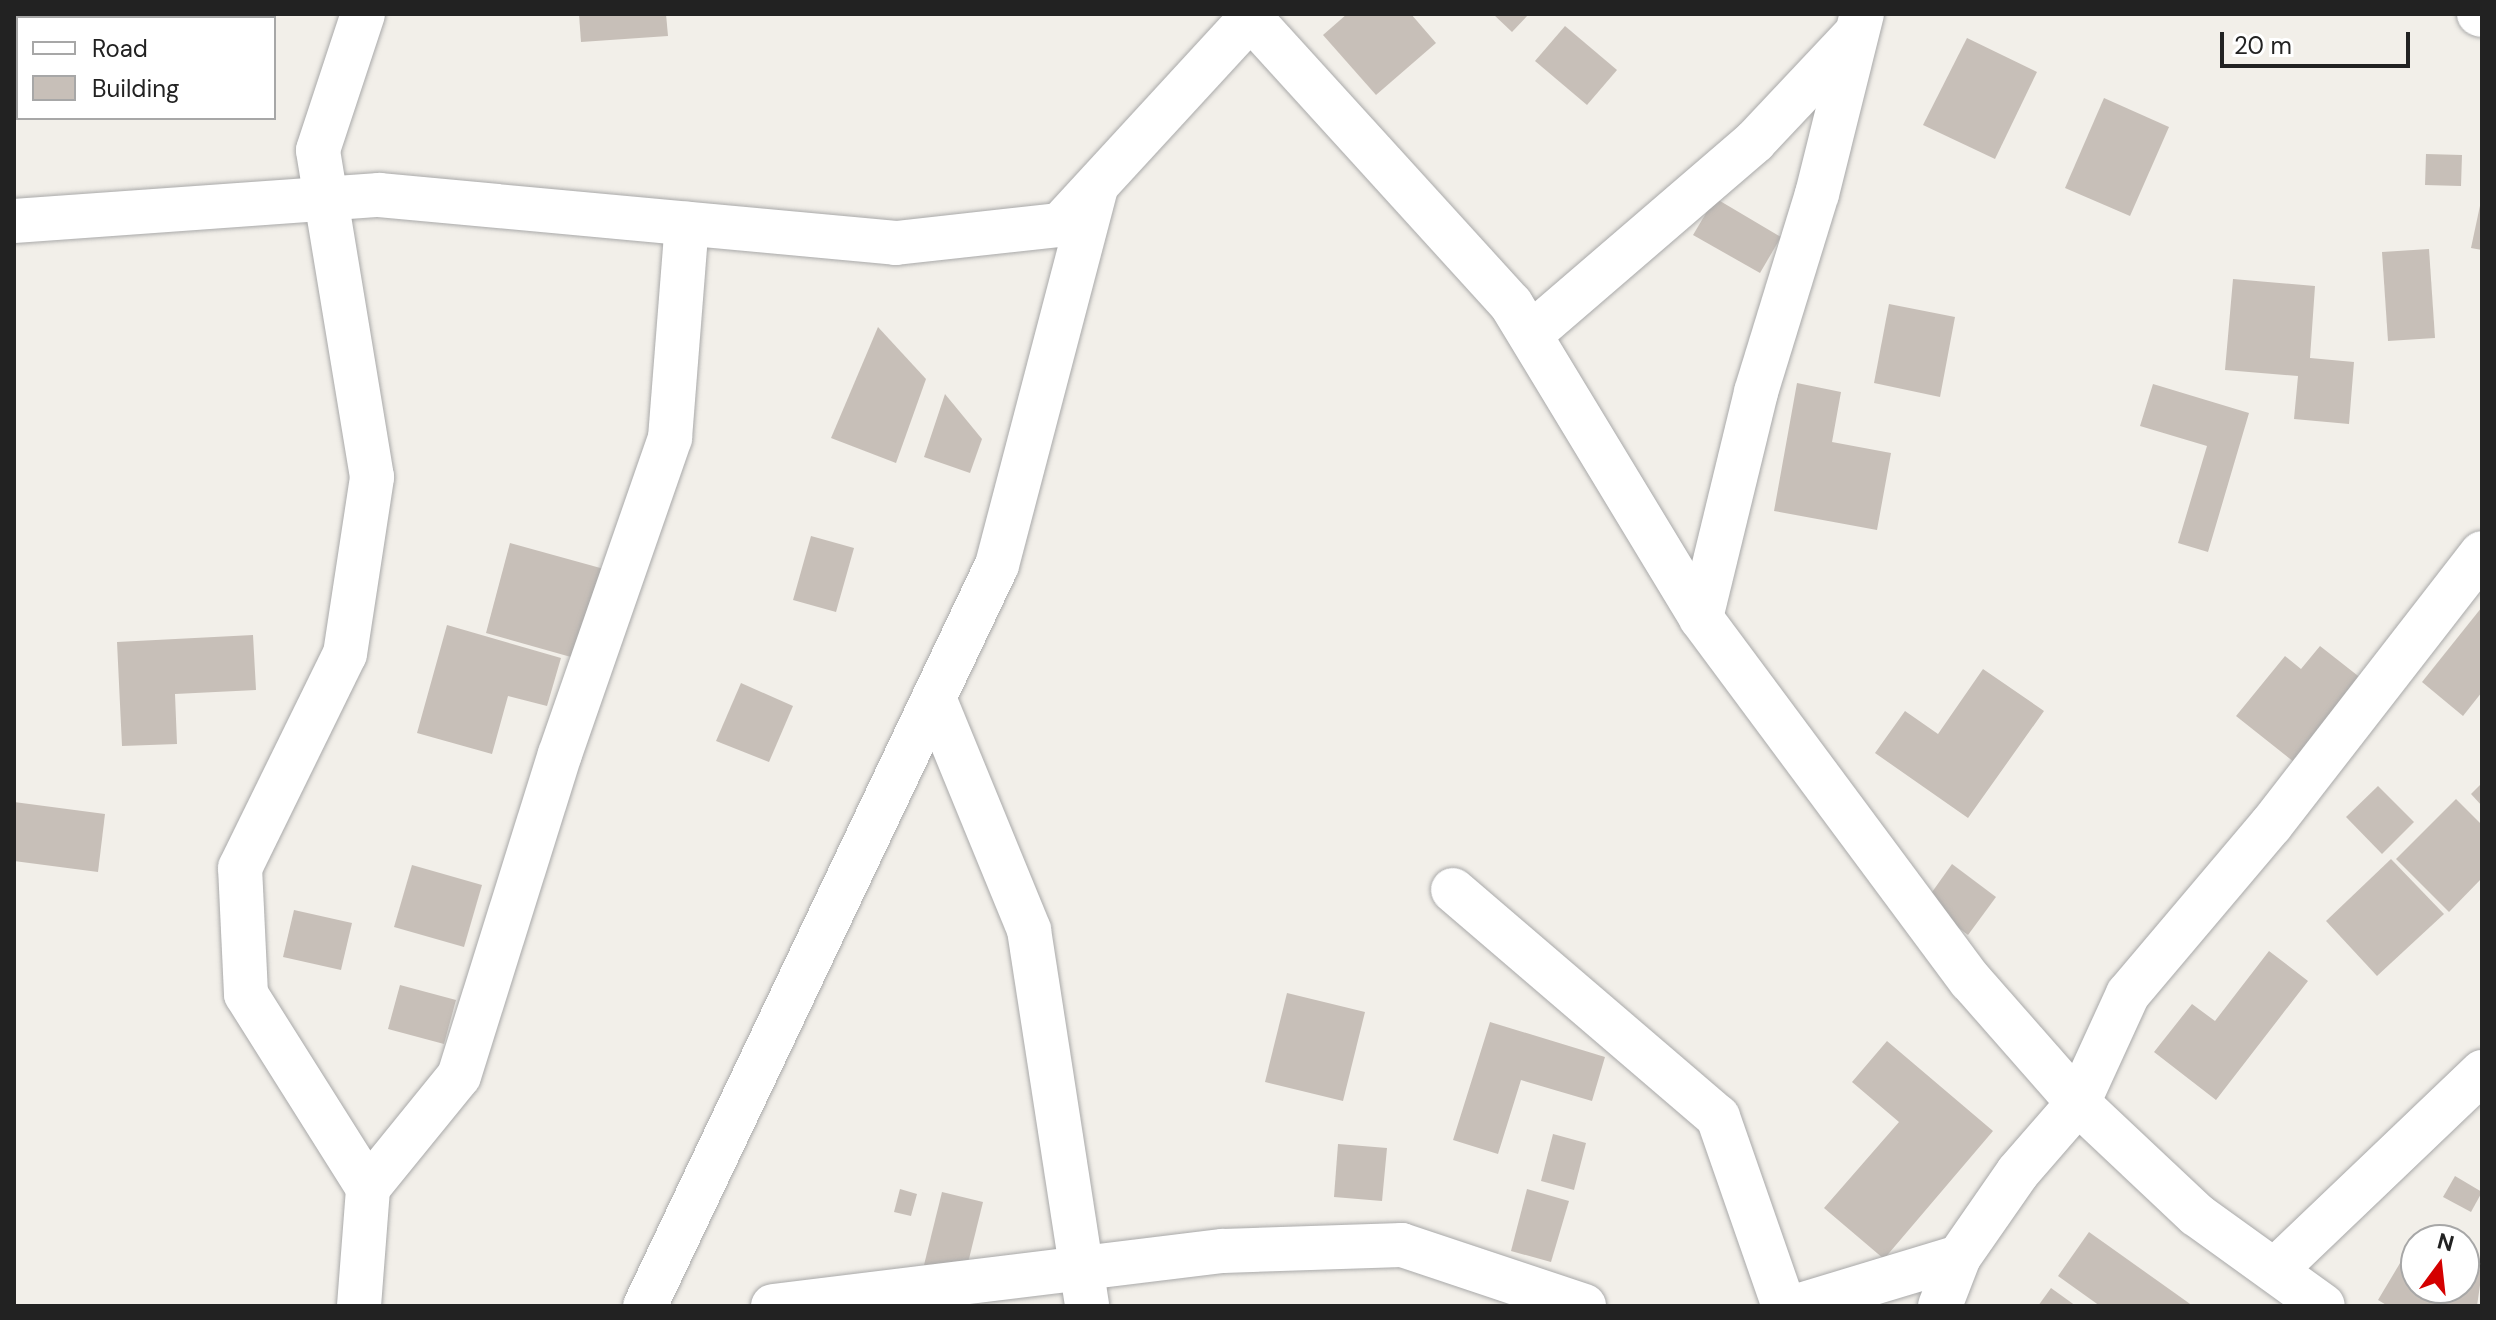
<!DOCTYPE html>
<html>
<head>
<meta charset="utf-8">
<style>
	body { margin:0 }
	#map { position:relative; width:2496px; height:1320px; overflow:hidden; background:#f2efe9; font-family:"DM Sans",sans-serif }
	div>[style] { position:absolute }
	.building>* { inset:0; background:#c7bfb8 }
	.roads { filter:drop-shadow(0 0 2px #a9a9a9) drop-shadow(0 0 2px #a9a9a9) }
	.minor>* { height:44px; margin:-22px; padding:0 22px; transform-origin:22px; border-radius:22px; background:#fff }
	span { translate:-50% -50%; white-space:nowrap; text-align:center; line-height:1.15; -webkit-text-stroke:8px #fff; paint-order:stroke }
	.frame { position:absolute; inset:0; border:16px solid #222; pointer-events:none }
	.legend { position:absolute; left:16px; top:16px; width:260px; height:104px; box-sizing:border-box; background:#fff; border:2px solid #a7a7a7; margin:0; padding:10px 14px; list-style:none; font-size:24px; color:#222 }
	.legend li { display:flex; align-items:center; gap:16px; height:40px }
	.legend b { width:40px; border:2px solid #a7a7a7 }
	.north { position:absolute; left:2400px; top:1224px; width:80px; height:80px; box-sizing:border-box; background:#fff; border:2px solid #a7a7a7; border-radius:50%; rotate:15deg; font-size:22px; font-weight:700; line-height:32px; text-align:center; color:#222 }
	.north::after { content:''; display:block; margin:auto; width:28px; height:36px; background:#d40000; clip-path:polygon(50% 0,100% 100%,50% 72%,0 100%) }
	.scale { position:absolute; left:2220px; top:32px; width:190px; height:36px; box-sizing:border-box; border:4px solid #222; border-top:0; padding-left:10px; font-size:24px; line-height:28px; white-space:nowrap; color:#222; -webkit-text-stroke:6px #fff; paint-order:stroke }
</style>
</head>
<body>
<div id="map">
	<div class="building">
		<div style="clip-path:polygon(86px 14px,156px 14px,156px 18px,86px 18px)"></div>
		<div style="clip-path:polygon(579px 14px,666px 14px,668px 36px,581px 42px)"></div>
		<div style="clip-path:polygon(1347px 14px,1411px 14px,1436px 43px,1376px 95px,1323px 35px)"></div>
		<div style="clip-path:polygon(1493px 14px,1529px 14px,1512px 32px)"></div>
		<div style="clip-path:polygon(1565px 26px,1617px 70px,1587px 105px,1535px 61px)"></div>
		<div style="clip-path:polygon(1967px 38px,2037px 72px,1995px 159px,1923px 125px)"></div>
		<div style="clip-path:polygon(2104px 98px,2169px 127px,2130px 216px,2065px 188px)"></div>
		<div style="clip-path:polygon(2426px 154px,2462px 155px,2461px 186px,2425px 185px)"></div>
		<div style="clip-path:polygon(1715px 198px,1781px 237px,1760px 273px,1693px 235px)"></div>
		<div style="clip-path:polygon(2481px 201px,2482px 202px,2482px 250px,2471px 248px)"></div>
		<div style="clip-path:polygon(2429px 249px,2435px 338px,2388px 341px,2382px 252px)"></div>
		<div style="clip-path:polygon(2233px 279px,2315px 286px,2310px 358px,2354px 362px,2349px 424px,2294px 419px,2298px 376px,2225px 370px)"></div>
		<div style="clip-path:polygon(1889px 304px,1955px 317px,1940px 397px,1874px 383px)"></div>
		<div style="clip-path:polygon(878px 327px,926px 379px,896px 463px,831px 438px)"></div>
		<div style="clip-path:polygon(1797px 383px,1841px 392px,1832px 442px,1891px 453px,1877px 530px,1774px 511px)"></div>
		<div style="clip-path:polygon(2153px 384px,2249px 413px,2208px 552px,2178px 543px,2207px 446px,2140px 426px)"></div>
		<div style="clip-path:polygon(945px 394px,982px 439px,970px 473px,924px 457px)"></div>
		<div style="clip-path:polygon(811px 536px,854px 548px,836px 612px,793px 600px)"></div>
		<div style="clip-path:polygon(510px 543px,604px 569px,578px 659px,486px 633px)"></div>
		<div style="clip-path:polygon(2482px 607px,2482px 692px,2463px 716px,2422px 682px)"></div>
		<div style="clip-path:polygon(447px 625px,561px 658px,547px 706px,508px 696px,492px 754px,417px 733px)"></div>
		<div style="clip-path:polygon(253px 635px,256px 690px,175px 694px,177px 744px,122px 746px,117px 642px)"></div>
		<div style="clip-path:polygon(2320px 646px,2362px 679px,2294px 762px,2236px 716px,2285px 656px,2301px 669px)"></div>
		<div style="clip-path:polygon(1983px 669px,2044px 711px,1968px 818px,1875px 753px,1905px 711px,1938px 734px)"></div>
		<div style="clip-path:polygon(741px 683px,793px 706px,769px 762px,716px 741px)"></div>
		<div style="clip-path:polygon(2482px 783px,2482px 806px,2471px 794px)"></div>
		<div style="clip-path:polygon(2378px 786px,2414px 822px,2382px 854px,2346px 817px)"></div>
		<div style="clip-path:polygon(2456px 799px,2482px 825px,2482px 878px,2449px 912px,2396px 859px)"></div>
		<div style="clip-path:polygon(14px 802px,105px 814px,98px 872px,14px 861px)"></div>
		<div style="clip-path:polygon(2391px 859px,2444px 914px,2377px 976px,2326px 921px)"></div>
		<div style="clip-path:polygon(1952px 864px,1996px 897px,1968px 935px,1925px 902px)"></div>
		<div style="clip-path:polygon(412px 865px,482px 885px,464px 947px,394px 927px)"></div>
		<div style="clip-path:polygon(294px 910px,352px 923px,341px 970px,283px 957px)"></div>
		<div style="clip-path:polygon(2269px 951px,2308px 981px,2216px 1100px,2154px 1052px,2192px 1004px,2215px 1021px)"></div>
		<div style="clip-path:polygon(400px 985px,456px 1000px,444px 1044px,388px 1029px)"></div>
		<div style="clip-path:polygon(1287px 993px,1365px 1012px,1343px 1101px,1265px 1082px)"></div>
		<div style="clip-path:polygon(1490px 1022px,1605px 1057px,1592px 1101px,1521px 1080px,1498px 1154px,1453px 1140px)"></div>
		<div style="clip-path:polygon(1887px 1041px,1993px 1131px,1884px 1259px,1824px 1208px,1899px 1122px,1852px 1082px)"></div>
		<div style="clip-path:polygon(1553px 1134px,1586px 1143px,1574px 1190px,1541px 1181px)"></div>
		<div style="clip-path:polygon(1338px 1144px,1387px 1148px,1382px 1201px,1334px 1197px)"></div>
		<div style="clip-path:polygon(2455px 1176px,2482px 1192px,2471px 1212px,2443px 1197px)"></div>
		<div style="clip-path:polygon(900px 1189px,917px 1194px,911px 1216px,894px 1212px)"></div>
		<div style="clip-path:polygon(1527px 1189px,1569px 1201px,1551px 1262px,1511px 1251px)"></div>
		<div style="clip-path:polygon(942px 1192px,983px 1202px,965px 1275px,924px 1265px)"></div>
		<div style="clip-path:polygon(2089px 1232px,2193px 1306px,2100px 1306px,2058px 1276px)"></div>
		<div style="clip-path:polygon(2418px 1233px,2429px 1240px,2416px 1240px,2416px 1288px,2464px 1288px,2464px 1261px,2482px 1271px,2477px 1306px,2388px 1306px,2378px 1300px)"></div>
		<div style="clip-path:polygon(2051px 1288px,2076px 1306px,2038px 1306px)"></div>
	</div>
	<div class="roads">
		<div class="minor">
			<div style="left:1247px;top:14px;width:392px;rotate:47.7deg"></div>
			<div style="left:1511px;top:304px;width:367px;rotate:58.8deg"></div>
			<div style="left:1701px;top:618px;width:452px;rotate:53.4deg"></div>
			<div style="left:1971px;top:981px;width:162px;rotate:48.7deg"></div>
			<div style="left:2078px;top:1103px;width:163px;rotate:43.3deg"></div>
			<div style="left:2197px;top:1215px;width:155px;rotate:35.8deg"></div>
			<div style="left:2479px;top:14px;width:3px;rotate:18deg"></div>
			<div style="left:14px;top:221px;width:366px;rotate:-4.1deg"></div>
			<div style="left:379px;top:195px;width:519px;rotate:5.3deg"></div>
			<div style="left:896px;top:243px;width:165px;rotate:-6.3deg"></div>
			<div style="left:1060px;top:225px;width:287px;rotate:-47.4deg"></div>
			<div style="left:1532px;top:333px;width:294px;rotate:-40.7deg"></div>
			<div style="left:1755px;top:141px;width:144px;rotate:-46.7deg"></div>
			<div style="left:1701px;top:618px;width:233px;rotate:-76.3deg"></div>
			<div style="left:1756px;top:392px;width:207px;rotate:-72.9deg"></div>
			<div style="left:1817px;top:194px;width:186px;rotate:-76deg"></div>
			<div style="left:934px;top:698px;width:251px;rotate:67.7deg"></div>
			<div style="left:1029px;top:930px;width:380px;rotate:81.2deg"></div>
			<div style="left:1453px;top:890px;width:349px;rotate:40.6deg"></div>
			<div style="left:1718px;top:1117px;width:200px;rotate:70.8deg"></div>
			<div style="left:368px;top:1188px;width:144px;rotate:-50.9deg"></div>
			<div style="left:459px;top:1076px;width:337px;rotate:-72.6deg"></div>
			<div style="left:560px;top:754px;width:335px;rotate:-70.8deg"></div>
			<div style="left:670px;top:438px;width:215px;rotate:-85.5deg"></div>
			<div style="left:2276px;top:1269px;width:285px;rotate:-43.7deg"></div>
			<div style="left:359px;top:1306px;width:118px;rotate:-85.6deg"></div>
			<div style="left:368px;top:1188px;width:229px;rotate:-122.2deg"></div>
			<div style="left:246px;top:994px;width:126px;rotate:-92.7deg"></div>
			<div style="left:240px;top:868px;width:238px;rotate:-63.9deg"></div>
			<div style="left:345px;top:654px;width:179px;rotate:-81.3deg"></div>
			<div style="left:372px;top:477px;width:331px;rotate:-99.4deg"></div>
			<div style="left:318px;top:150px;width:143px;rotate:-71.7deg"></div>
			<div style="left:645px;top:1306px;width:820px;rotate:-64.59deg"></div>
			<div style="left:997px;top:565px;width:387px;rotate:-75.3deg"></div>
			<div style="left:773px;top:1306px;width:453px;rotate:-7deg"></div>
			<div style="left:1223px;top:1251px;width:179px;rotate:-1.9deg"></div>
			<div style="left:1402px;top:1245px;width:192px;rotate:18.5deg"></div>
			<div style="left:1797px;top:1306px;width:169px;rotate:-16.8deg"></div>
			<div style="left:1940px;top:1306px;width:53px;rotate:-68.8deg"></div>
			<div style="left:1959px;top:1257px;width:103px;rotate:-55.2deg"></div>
			<div style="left:2018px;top:1172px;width:91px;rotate:-49deg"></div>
			<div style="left:2078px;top:1103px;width:120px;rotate:-65.4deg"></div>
			<div style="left:2128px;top:994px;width:221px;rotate:-49.8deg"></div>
			<div style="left:2271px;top:825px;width:344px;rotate:-52.2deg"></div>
		</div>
	</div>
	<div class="frame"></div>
	<ul class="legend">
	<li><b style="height:10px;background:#fff"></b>Road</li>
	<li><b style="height:22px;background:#c7bfb8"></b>Building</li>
	</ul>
	<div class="north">N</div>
	<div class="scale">20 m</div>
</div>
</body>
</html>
